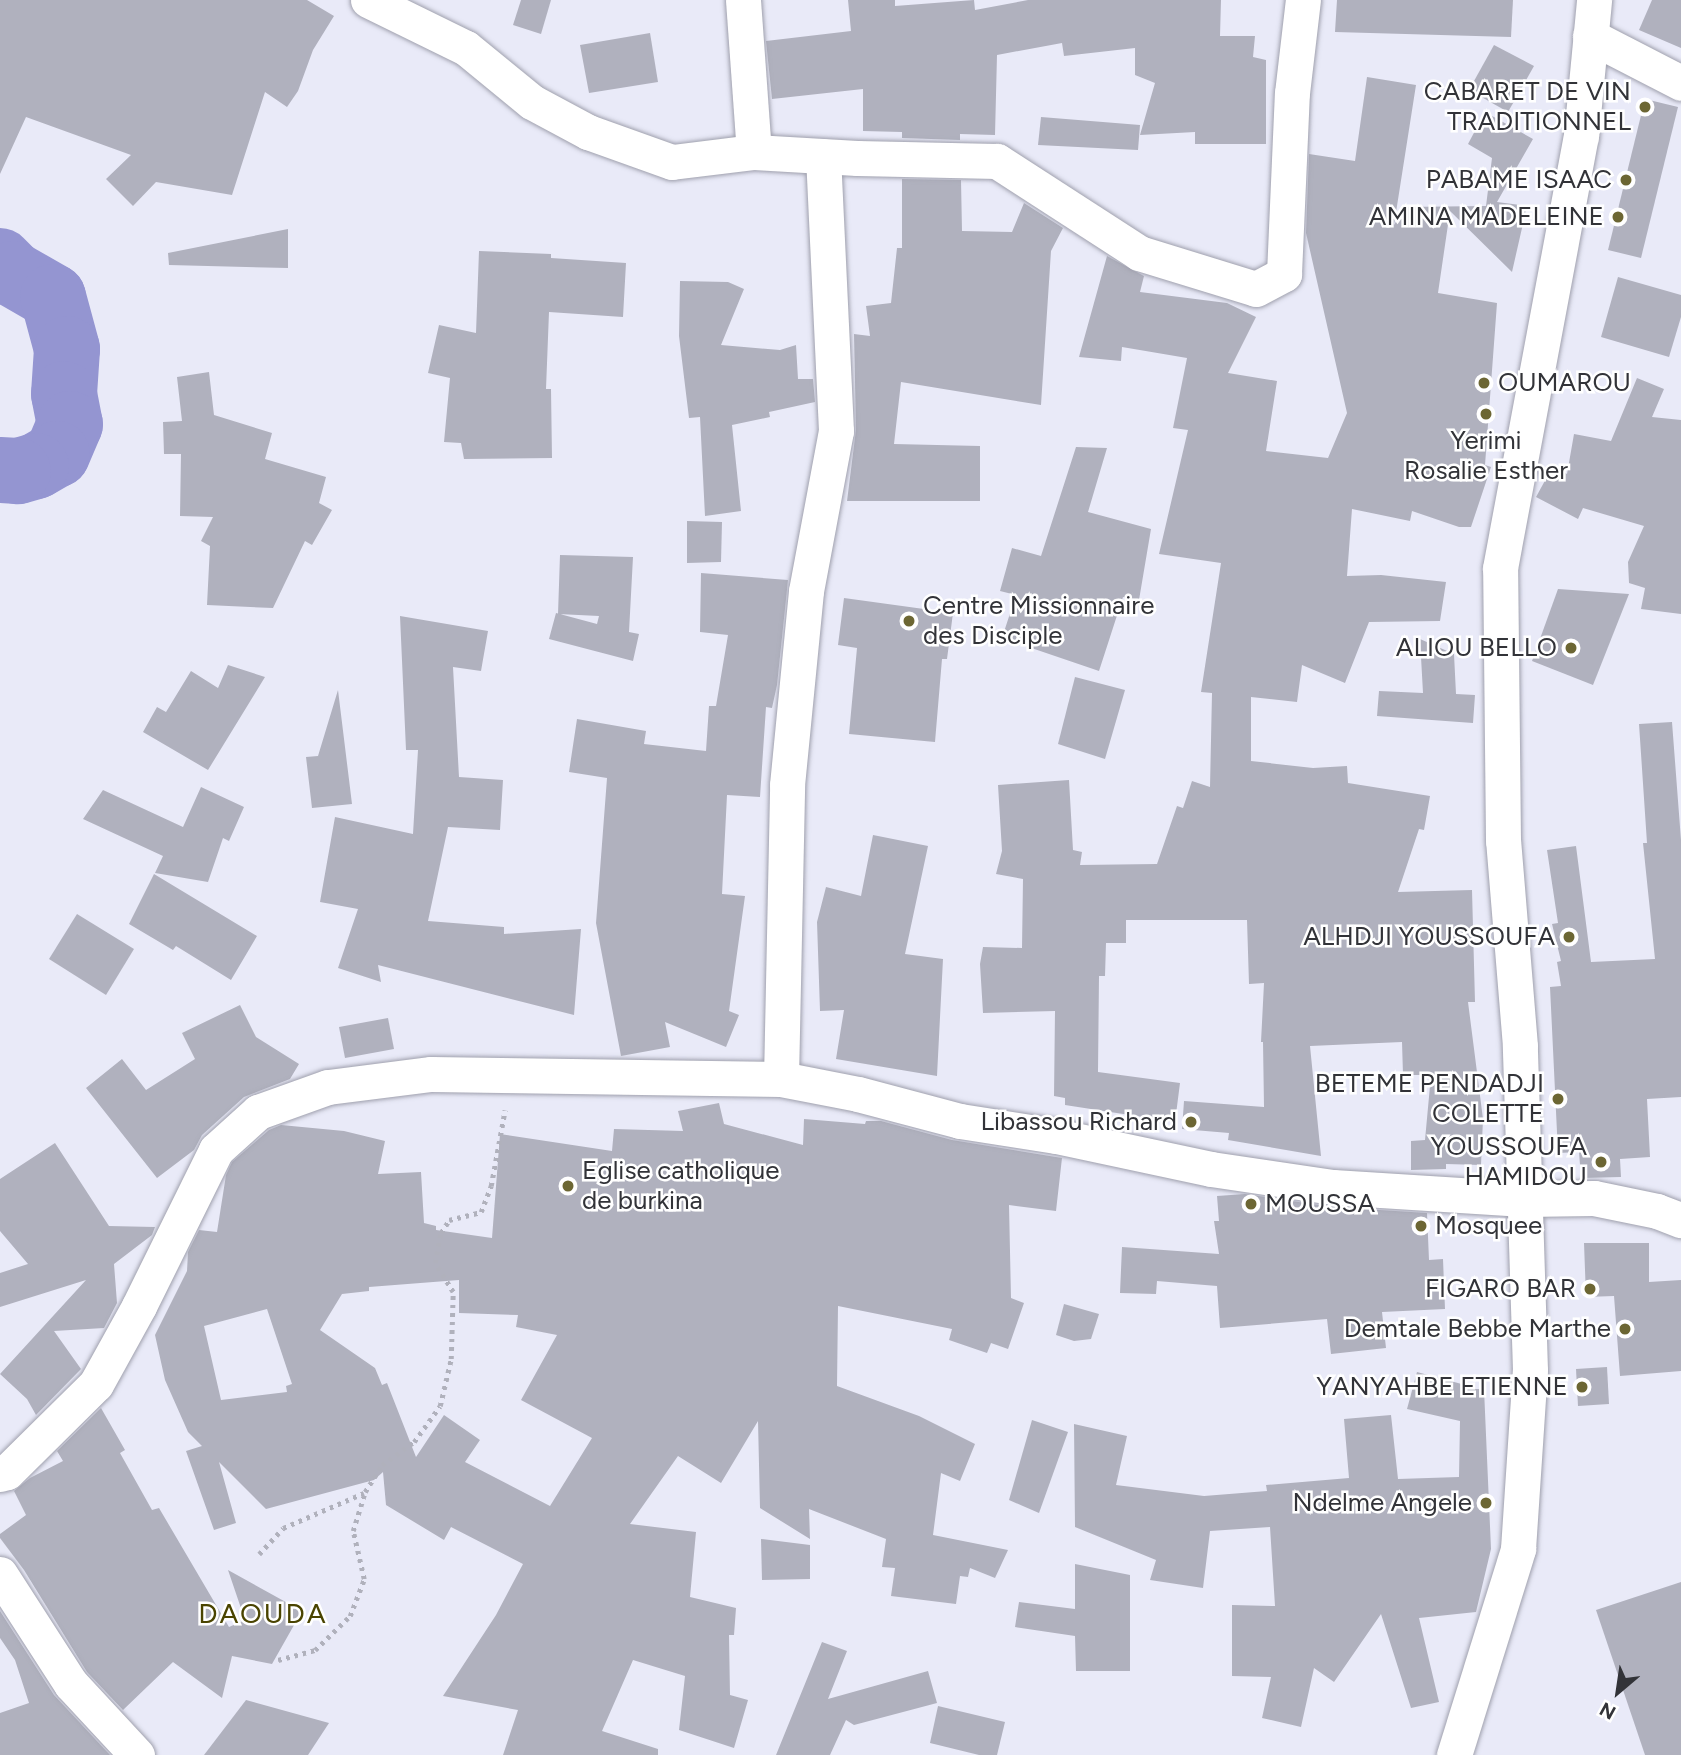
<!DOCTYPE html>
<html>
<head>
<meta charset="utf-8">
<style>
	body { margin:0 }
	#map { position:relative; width:1681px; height:1755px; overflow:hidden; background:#e9eaf8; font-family:Figtree,sans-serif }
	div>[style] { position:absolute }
	.river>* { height:66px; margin:-33px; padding:0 33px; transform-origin:33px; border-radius:33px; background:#9495d1 }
	.building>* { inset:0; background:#b0b1be }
	.path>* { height:4.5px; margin-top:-2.25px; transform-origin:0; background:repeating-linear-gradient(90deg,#b0b1bc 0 3.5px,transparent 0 8.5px) }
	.roads { filter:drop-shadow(0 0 2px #9fa0ad) drop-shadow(0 0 2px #9fa0ad) }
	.street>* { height:35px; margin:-17.5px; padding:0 17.5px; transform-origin:17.5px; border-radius:17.5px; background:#fff }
	.dots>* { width:19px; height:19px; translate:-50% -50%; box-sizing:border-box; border:4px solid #fff; border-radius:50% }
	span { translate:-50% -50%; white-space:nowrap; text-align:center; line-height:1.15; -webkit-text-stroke:5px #fff; paint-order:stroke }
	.poi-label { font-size:26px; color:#323338 }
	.right { translate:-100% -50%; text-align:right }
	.left { translate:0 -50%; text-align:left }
	.neighbourhood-label { font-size:28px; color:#4a4400; letter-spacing:2px }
	.north { position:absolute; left:1583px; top:1657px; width:70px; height:70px; -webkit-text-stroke:5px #fff; paint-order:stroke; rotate:209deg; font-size:19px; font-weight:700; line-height:28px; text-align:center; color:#323338 }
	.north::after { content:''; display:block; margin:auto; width:24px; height:32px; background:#323338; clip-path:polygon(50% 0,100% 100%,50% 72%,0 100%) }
</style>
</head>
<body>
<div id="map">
	<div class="river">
		<div style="left:0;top:261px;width:18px;rotate:45deg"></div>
		<div style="left:13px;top:274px;width:46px;rotate:29.9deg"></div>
		<div style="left:53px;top:297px;width:54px;rotate:74.9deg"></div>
		<div style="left:67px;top:349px;width:45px;rotate:93.8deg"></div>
		<div style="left:64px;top:394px;width:31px;rotate:79deg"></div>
		<div style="left:70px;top:424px;width:33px;rotate:113deg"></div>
		<div style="left:57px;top:454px;width:24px;rotate:150deg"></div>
		<div style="left:36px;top:466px;width:19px;rotate:164deg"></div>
		<div style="left:18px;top:471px;width:18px;rotate:-177deg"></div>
	</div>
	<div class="building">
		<div style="clip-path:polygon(0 0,307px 0,334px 16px,313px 50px,298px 91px,287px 107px,265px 92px,232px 195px,156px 182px,133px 206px,106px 179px,131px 155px,26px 117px,0 174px)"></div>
		<div style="clip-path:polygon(521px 0,551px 0,541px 34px,513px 25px)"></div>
		<div style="clip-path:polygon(848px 0,895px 0,895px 6px,974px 0,975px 10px,1028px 0,1221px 0,1220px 36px,1255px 36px,1253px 57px,1266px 60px,1266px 144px,1195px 144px,1195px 132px,1140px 135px,1155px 83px,1135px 75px,1135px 48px,1064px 56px,1062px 43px,997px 55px,995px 135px,960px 134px,960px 140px,902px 138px,902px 132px,863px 131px,863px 89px,772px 99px,766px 41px,851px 31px)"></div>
		<div style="clip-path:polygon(1337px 0,1513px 0,1511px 37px,1335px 32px)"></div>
		<div style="clip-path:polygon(1652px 0,1681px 0,1681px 48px,1639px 30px)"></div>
		<div style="clip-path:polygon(650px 33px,658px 82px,589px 93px,580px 45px)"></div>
		<div style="clip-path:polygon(1494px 45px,1534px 66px,1508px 112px,1469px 90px)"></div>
		<div style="clip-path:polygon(1367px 77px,1416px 85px,1394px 225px,1405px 207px,1486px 206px,1492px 158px,1468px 144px,1485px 112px,1533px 139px,1497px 202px,1527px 206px,1512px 272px,1450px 211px,1438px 293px,1497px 303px,1485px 465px,1491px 467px,1471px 527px,1459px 527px,1412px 511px,1410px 521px,1352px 509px,1347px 576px,1381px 575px,1446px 582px,1440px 621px,1369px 622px,1345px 683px,1302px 665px,1297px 702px,1251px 697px,1251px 761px,1313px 768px,1347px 766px,1348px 783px,1430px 796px,1424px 830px,1419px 829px,1398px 892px,1472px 890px,1475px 1002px,1468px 1002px,1483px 1119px,1481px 1165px,1446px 1164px,1446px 1169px,1411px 1170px,1411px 1141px,1425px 1140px,1431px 1075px,1403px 1075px,1402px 1042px,1310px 1046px,1321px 1156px,1228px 1140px,1229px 1133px,1182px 1129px,1184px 1101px,1264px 1107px,1263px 1042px,1261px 1042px,1264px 983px,1249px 984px,1247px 920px,1126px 920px,1126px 943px,1106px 943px,1105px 976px,1099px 976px,1098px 1072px,1180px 1083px,1175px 1122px,1065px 1105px,1065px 1098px,1054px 1096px,1055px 1011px,983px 1013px,980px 964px,983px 947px,1022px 948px,1023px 879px,996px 874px,1002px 851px,998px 785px,1069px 780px,1073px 850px,1082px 852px,1080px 865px,1157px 864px,1177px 806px,1183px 808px,1192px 781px,1210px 787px,1212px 693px,1201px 692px,1221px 563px,1159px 554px,1188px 430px,1173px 428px,1187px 358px,1122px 347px,1121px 361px,1079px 357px,1107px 256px,1144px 276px,1140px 292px,1227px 303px,1256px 317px,1228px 373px,1277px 381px,1266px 451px,1328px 458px,1347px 413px,1306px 233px,1309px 154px,1355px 161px)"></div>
		<div style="clip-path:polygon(1645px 99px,1678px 107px,1641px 258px,1608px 250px)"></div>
		<div style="clip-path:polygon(1041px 117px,1140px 125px,1138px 150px,1038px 145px)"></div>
		<div style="clip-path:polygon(902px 179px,961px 180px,962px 231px,1012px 232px,1024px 203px,1063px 228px,1051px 251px,1041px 405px,901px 382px,894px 444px,980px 446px,980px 501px,847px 501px,856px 430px,854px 334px,870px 336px,866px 306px,891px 303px,897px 248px,902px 248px)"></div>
		<div style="clip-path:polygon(288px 229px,288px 268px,169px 265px,168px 253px)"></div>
		<div style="clip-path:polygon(479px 251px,551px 254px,551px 258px,626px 263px,623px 317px,549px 312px,546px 389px,551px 389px,552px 458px,464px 459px,461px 443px,444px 442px,450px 378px,428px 373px,439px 325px,476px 333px)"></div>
		<div style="clip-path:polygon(1618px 277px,1681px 295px,1681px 317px,1669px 357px,1601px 337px)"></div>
		<div style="clip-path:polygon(680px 281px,728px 282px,744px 289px,721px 345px,780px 350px,796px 345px,798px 379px,813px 379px,815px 402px,769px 412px,770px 417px,732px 425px,741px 511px,705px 516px,700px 417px,689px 418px,679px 336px)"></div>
		<div style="clip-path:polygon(209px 372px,214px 415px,272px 433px,265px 459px,326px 477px,319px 503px,332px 510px,312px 545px,305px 541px,273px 608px,207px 605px,210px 546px,201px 541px,213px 517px,180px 516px,181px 454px,164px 454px,163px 422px,182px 421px,177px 377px)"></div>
		<div style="clip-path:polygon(1637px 378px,1664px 389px,1652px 417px,1681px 420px,1681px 614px,1641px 609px,1645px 588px,1629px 583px,1628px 562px,1644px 526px,1583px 508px,1578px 519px,1536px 497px,1553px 466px,1567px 474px,1574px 434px,1611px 441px)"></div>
		<div style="clip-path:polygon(1076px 447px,1107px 448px,1088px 512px,1151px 529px,1139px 600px,1123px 597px,1099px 671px,1002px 638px,1016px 595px,1000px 591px,1012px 548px,1041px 556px)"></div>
		<div style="clip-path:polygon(687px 521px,722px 522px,721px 562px,687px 563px)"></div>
		<div style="clip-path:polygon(560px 555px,633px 557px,629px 632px,639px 634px,633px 661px,549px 639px,556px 613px,597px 624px,599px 616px,558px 614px)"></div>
		<div style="clip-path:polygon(701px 573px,788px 580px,777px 685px,772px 708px,766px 707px,760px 797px,727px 795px,722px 894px,745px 896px,729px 1011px,739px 1015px,726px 1047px,665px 1022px,670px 1047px,621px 1056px,596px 923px,607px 778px,569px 772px,577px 719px,646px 731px,644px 744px,706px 751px,709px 706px,716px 706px,728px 635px,700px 632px)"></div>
		<div style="clip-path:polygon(1558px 589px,1629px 594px,1593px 685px,1532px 661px)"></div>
		<div style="clip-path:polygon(844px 598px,953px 613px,947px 659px,942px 659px,935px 742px,849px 734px,857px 648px,838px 645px)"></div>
		<div style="clip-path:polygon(400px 616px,488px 631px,481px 671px,453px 667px,459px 777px,503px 780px,500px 830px,448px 827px,428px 921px,504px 927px,504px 934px,581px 929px,574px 1015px,378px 965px,381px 982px,338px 968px,358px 909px,320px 902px,335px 817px,413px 834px,418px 750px,406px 750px)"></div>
		<div style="clip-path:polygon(1420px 639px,1454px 654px,1456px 694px,1475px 695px,1473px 723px,1377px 716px,1379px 691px,1423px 693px)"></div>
		<div style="clip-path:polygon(228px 665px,265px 677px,208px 770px,143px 732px,157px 707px,166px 712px,191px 671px,218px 688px)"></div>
		<div style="clip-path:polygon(1075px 677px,1125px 690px,1105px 759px,1058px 744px)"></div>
		<div style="clip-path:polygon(338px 690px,352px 804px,312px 808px,306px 757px,318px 756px)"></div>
		<div style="clip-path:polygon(1672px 722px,1681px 840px,1681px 1097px,1647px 1099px,1650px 1157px,1620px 1159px,1621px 1177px,1581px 1178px,1579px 1152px,1558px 1153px,1550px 987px,1561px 986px,1557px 962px,1561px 961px,1552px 924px,1558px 923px,1547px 850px,1576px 846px,1591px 962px,1655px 959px,1643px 843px,1647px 843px,1639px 724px)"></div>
		<div style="clip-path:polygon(201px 787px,244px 807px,229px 841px,223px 838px,208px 882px,155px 873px,163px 856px,83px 819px,103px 790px,183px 827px)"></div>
		<div style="clip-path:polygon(873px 835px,928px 846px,905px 954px,943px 959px,937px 1076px,836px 1059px,844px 1010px,820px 1011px,817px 922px,826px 887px,861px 896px)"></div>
		<div style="clip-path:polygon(154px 874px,257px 936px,231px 980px,176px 946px,173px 950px,129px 924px)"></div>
		<div style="clip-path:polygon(77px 914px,134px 949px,106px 995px,49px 959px)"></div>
		<div style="clip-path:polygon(240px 1005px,256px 1037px,299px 1064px,290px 1079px,244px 1097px,202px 1135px,194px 1150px,157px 1178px,86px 1088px,122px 1059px,146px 1090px,195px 1059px,182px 1033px)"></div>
		<div style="clip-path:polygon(388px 1018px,394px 1049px,345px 1058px,339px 1027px)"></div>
		<div style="clip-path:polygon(evenodd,719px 1103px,724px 1124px,803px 1145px,804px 1119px,865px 1124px,866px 1121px,881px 1121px,952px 1140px,1062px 1158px,1056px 1211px,1009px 1205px,1011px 1298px,1024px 1303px,1008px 1349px,991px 1343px,987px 1353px,949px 1340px,952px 1329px,838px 1306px,837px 1386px,919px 1416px,975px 1444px,960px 1481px,941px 1473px,933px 1535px,1008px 1550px,995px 1578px,970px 1568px,968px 1577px,960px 1576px,956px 1604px,891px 1596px,895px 1568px,882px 1567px,886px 1539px,809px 1509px,810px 1539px,760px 1508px,758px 1421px,721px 1483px,678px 1456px,630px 1524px,696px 1532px,690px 1597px,736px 1608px,734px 1635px,729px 1635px,730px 1695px,748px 1700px,734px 1748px,679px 1730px,685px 1676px,633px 1660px,602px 1731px,658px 1749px,658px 1755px,503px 1755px,518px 1710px,443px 1696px,496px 1615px,523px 1564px,451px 1527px,444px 1540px,386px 1505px,383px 1472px,374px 1480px,266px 1509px,219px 1462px,236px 1523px,214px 1530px,186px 1451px,202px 1446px,188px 1432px,165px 1380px,155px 1335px,187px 1271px,188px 1252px,199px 1230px,217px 1232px,226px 1175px,232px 1162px,269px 1130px,281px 1125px,344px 1131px,385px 1141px,378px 1174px,421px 1172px,424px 1223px,436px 1226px,436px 1230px,492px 1238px,500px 1134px,612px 1151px,614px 1129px,683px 1131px,678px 1111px,719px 1103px,459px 1280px,459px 1313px,518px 1315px,516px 1327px,557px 1335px,521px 1400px,592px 1438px,550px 1506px,465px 1462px,480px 1440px,444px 1415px,416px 1457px,387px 1383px,382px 1385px,375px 1368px,320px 1330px,342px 1294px,369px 1291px,369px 1287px,459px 1280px,719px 1103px,267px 1309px,292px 1384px,286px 1386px,287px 1392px,221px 1400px,204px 1326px,267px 1309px)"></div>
		<div style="clip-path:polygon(55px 1143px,109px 1226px,155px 1227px,152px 1235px,114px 1264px,117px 1303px,104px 1328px,54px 1331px,81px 1369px,36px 1415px,27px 1399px,0 1374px,86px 1280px,0 1307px,0 1273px,28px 1264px,0 1231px,0 1179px)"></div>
		<div style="clip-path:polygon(1245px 1194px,1332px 1207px,1427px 1213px,1429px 1260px,1443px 1259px,1445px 1309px,1382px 1312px,1386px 1348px,1331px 1354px,1327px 1319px,1220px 1328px,1217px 1286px,1157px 1281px,1156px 1294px,1120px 1293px,1122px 1247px,1219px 1254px,1214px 1221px,1219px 1221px,1217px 1196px)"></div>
		<div style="clip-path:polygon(1584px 1243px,1649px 1243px,1649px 1282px,1681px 1280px,1681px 1371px,1620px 1376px,1614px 1296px,1586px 1297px)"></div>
		<div style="clip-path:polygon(1064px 1304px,1099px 1314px,1091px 1339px,1074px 1341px,1056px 1335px)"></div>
		<div style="clip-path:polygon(1607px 1367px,1609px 1404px,1578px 1406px,1576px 1369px)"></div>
		<div style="clip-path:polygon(1417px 1372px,1469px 1386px,1468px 1389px,1484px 1389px,1491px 1549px,1476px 1612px,1419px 1618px,1439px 1702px,1411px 1708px,1381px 1614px,1334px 1682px,1314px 1668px,1301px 1727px,1262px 1718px,1271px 1677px,1232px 1676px,1232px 1605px,1275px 1606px,1270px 1527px,1210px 1531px,1203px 1588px,1150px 1580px,1156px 1560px,1075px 1527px,1074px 1424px,1127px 1436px,1116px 1485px,1204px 1496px,1267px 1491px,1266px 1485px,1349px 1478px,1344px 1419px,1391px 1415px,1398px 1479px,1459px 1477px,1460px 1421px,1407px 1409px)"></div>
		<div style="clip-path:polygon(101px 1408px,125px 1450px,120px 1453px,152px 1510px,159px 1508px,229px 1627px,245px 1620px,228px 1570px,302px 1611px,272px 1664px,232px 1656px,222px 1698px,173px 1662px,123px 1710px,87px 1672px,24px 1570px,0 1538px,0 1534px,26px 1515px,14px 1491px,30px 1478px,63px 1461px,57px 1451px)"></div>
		<div style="clip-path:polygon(1032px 1420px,1068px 1432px,1039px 1513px,1009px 1500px)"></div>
		<div style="clip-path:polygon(761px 1539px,810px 1545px,810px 1579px,762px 1580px)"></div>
		<div style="clip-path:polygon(1075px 1564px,1130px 1575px,1130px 1671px,1076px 1671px,1075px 1636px,1015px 1627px,1019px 1602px,1075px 1609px)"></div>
		<div style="clip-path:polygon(1681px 1582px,1681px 1755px,1645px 1755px,1596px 1610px)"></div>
		<div style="clip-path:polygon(0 1611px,54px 1695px,110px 1755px,0 1755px,0 1713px,29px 1703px,15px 1660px,0 1638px)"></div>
		<div style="clip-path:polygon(822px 1642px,847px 1651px,828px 1699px,928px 1671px,937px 1703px,854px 1725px,846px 1720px,830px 1755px,776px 1755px)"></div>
		<div style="clip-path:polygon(246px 1700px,329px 1723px,308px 1755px,204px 1755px)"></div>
		<div style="clip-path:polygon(938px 1706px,1005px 1722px,997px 1755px,979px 1755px,930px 1743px)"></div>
	</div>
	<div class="path">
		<div style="left:259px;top:1554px;width:35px;rotate:-47deg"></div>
		<div style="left:283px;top:1528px;width:88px;rotate:-23.4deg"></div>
		<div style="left:278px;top:1660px;width:38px;rotate:-15deg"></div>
		<div style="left:315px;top:1650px;width:49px;rotate:-44.2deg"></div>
		<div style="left:350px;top:1616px;width:40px;rotate:-69deg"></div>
		<div style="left:364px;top:1579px;width:49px;rotate:-102.9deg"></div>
		<div style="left:353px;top:1531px;width:41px;rotate:-72.9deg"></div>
		<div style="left:365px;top:1492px;width:32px;rotate:-58deg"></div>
		<div style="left:382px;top:1465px;width:39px;rotate:-36deg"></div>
		<div style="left:414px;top:1442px;width:44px;rotate:-54.2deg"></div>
		<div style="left:440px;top:1406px;width:48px;rotate:-76.8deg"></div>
		<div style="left:451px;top:1359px;width:67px;rotate:-88.3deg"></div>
		<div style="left:453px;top:1292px;width:34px;rotate:-122deg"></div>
		<div style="left:435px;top:1263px;width:31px;rotate:-79deg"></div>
		<div style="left:441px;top:1233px;width:15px;rotate:-58deg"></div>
		<div style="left:449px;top:1220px;width:33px;rotate:-14deg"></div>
		<div style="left:481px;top:1212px;width:28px;rotate:-69deg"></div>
		<div style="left:491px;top:1186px;width:77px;rotate:-79.6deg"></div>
	</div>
	<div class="roads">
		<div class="street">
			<div style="left:368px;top:0;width:109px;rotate:26.1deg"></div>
			<div style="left:466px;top:48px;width:85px;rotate:39.3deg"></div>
			<div style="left:532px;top:102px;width:64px;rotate:28.2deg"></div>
			<div style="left:588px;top:132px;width:89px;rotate:19.7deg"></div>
			<div style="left:672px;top:162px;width:83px;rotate:-7deg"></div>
			<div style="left:754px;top:152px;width:103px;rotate:3.3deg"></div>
			<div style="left:857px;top:158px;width:140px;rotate:1.2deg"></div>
			<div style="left:997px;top:161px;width:169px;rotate:32.9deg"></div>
			<div style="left:1139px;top:253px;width:122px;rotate:17.1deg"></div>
			<div style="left:1256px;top:289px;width:32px;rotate:-28deg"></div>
			<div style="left:1284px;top:274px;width:181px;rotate:-87.5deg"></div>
			<div style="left:1292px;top:93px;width:94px;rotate:-83.3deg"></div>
			<div style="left:743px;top:0;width:152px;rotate:85.9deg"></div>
			<div style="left:1590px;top:36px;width:102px;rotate:27.3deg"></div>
			<div style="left:781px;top:1079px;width:294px;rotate:-88.8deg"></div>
			<div style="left:787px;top:785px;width:195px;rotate:-84.4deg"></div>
			<div style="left:806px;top:591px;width:163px;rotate:-79.4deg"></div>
			<div style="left:836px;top:431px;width:275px;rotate:-92.7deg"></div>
			<div style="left:0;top:1474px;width:7px;rotate:-16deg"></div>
			<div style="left:7px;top:1472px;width:125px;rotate:-44.7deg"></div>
			<div style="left:96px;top:1384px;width:89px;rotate:-61.1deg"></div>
			<div style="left:139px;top:1306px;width:174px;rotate:-63.7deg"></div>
			<div style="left:216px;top:1150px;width:57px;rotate:-42.1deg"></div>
			<div style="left:258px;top:1112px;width:74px;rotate:-19.7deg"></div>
			<div style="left:328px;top:1087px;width:104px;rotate:-7.2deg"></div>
			<div style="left:431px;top:1074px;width:350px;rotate:0.8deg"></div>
			<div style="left:781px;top:1079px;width:78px;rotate:11deg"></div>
			<div style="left:858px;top:1094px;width:106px;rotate:14.8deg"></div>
			<div style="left:960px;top:1121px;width:97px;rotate:8.9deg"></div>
			<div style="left:1056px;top:1136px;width:158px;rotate:12deg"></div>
			<div style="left:1211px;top:1169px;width:123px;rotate:8.4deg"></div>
			<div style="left:1333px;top:1187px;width:191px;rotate:3.6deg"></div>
			<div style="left:1524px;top:1199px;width:70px;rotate:-0.8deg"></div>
			<div style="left:1594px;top:1198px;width:64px;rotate:11.7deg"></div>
			<div style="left:1657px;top:1211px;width:26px;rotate:21deg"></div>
			<div style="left:0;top:1574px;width:131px;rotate:57.2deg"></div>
			<div style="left:71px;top:1684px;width:97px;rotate:47.1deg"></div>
			<div style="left:1454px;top:1755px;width:216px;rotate:-72.7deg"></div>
			<div style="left:1518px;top:1549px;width:179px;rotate:-86.2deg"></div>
			<div style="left:1530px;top:1370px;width:324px;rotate:-91.8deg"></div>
			<div style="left:1520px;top:1046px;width:206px;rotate:-94.7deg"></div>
			<div style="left:1503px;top:841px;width:273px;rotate:-90.6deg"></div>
			<div style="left:1500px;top:568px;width:440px;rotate:-79.4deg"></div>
			<div style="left:1581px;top:136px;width:137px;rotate:-84.5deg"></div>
		</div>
	</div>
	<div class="dots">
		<div style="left:1645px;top:107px;background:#6c6633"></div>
		<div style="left:1626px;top:180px;background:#6c6633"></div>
		<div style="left:1618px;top:217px;background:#6c6633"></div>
		<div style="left:1484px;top:383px;background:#6c6633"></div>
		<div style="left:1486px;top:414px;background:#6c6633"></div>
		<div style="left:909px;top:621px;background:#6c6633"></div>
		<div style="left:1571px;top:648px;background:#6c6633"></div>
		<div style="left:1569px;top:937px;background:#6c6633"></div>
		<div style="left:1558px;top:1099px;background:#6c6633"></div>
		<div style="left:1191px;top:1122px;background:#6c6633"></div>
		<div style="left:1601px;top:1162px;background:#6c6633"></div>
		<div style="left:568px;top:1186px;background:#6c6633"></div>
		<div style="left:1251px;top:1204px;background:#6c6633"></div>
		<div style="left:1421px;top:1226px;background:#6c6633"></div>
		<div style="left:1590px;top:1289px;background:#6c6633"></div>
		<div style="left:1625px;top:1329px;background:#6c6633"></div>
		<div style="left:1582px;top:1387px;background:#6c6633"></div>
		<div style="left:1486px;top:1503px;background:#6c6633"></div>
	</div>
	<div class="poi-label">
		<span class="right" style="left:1631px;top:107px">CABARET DE VIN<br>TRADITIONNEL</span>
		<span class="right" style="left:1612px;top:180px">PABAME ISAAC</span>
		<span class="right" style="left:1604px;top:217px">AMINA MADELEINE</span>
		<span class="left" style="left:1498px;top:383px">OUMAROU</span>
		<span style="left:1486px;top:456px">Yerimi<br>Rosalie Esther</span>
		<span class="left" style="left:923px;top:621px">Centre Missionnaire<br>des Disciple</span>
		<span class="right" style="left:1557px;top:648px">ALIOU BELLO</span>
		<span class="right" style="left:1555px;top:937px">ALHDJI YOUSSOUFA</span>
		<span class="right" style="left:1544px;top:1099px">BETEME PENDADJI<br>COLETTE</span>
		<span class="right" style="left:1177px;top:1122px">Libassou Richard</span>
		<span class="right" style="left:1587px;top:1162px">YOUSSOUFA<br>HAMIDOU</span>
		<span class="left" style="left:582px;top:1186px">Eglise catholique<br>de burkina</span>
		<span class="left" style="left:1265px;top:1204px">MOUSSA</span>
		<span class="left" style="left:1435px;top:1226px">Mosquee</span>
		<span class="right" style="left:1576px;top:1289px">FIGARO BAR</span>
		<span class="right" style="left:1611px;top:1329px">Demtale Bebbe Marthe</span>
		<span class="right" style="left:1568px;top:1387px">YANYAHBE ETIENNE</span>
		<span class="right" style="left:1472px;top:1503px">Ndelme Angele</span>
	</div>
	<div class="neighbourhood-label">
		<span style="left:263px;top:1613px">DAOUDA</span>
	</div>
	<div class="north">N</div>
</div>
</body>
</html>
